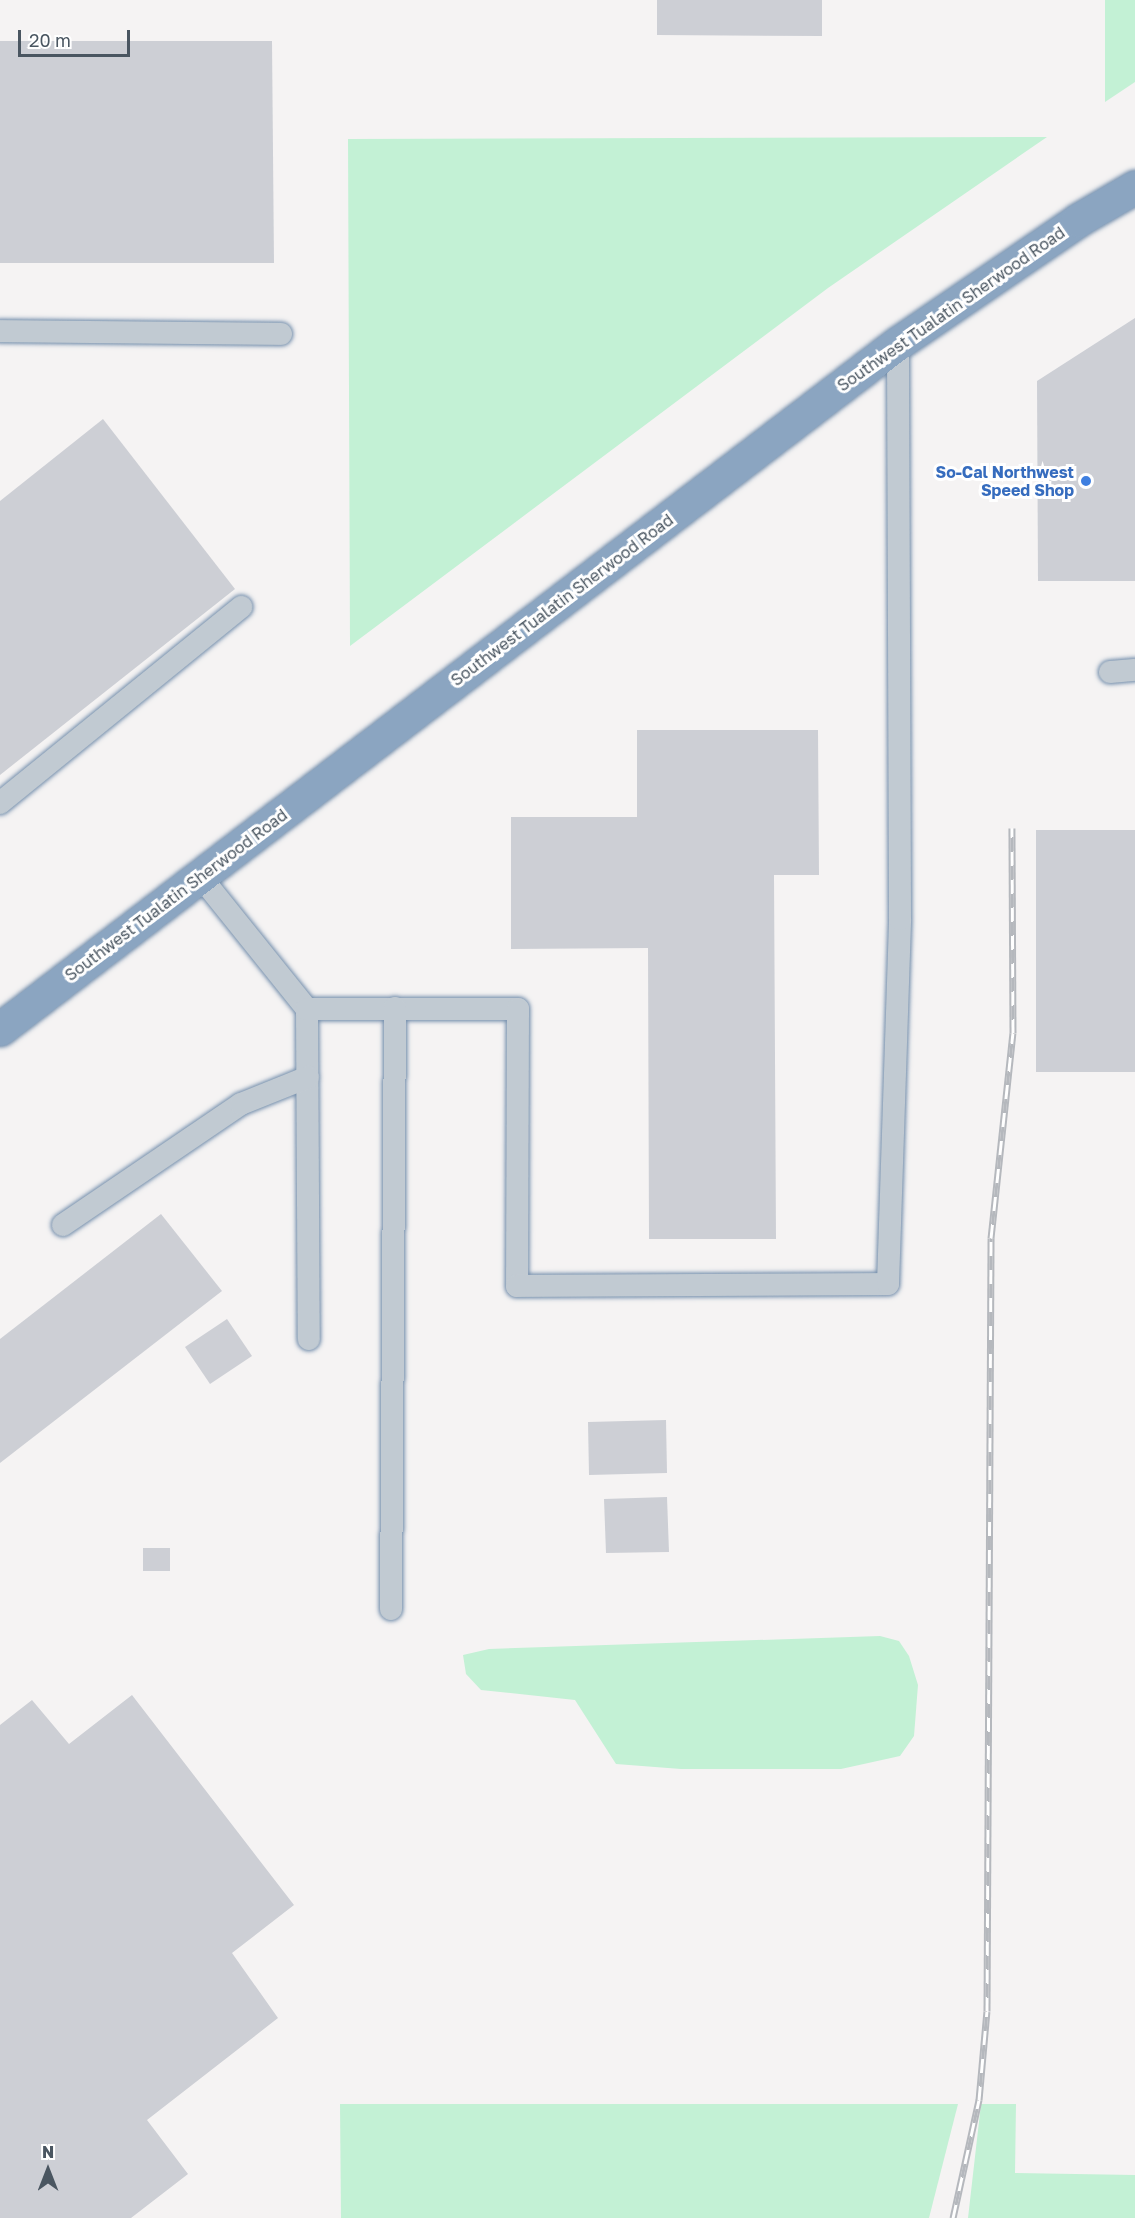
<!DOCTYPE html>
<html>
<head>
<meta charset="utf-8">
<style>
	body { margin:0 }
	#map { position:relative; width:1135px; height:2218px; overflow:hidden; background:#f5f3f3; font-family:"Golos Text",sans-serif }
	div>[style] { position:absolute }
	.green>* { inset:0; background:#c3f1d5 }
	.building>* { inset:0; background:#cdcfd5 }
	.roads { filter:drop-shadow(0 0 2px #7690ad) drop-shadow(0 0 2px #7690ad) }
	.lane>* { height:22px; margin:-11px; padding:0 11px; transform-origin:11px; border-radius:11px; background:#c1cad2 }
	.highway>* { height:33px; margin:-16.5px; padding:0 16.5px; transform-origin:16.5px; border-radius:16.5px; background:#8ba5c1 }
	.rail>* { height:7px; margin-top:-3.5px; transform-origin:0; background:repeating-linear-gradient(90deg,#fff 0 14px,#b5b8bd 0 28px); box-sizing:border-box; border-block:2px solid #b5b8bd }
	.dots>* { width:16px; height:16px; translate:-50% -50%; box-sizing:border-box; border:3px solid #fff; border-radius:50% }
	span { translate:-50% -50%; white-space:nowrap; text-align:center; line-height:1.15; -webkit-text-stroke:6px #fff; paint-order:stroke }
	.street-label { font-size:16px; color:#4a5661 }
	.shop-label { font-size:16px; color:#366cbe; font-weight:700 }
	.right { translate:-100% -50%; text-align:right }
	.north { position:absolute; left:18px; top:2140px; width:60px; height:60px; -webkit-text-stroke:4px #fff; paint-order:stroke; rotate:0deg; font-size:16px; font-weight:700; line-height:24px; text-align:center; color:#4a5661 }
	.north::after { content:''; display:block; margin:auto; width:21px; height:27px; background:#4a5661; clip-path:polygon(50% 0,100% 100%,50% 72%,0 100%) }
	.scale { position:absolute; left:18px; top:30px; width:112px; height:27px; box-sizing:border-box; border:3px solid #4a5661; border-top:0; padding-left:8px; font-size:18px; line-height:21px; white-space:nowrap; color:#4a5661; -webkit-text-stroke:4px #fff; paint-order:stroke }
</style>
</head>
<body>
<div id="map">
	<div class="green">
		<div style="clip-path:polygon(1105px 0,1135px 0,1135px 82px,1105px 102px)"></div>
		<div style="clip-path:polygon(1047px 137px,828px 288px,350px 646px,348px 139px)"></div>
		<div style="clip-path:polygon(880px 1636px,899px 1641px,909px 1656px,918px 1685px,914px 1736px,900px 1756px,841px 1769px,681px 1769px,616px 1764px,575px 1700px,481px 1690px,466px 1674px,463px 1655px,489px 1649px)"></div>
		<div style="clip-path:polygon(340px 2104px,958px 2104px,929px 2218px,341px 2218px)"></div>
		<div style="clip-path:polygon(981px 2104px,1016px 2104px,1015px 2173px,1135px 2175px,1135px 2218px,968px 2218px)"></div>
	</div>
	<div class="building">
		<div style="clip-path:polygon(657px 0,822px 0,822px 36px,657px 35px)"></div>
		<div style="clip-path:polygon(0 41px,272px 41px,274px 263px,0 263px)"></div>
		<div style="clip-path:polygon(1135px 318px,1135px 581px,1038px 581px,1037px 381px)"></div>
		<div style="clip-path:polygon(103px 419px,235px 589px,0 775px,0 501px)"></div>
		<div style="clip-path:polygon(637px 730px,818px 730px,819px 875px,774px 875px,776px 1239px,649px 1239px,648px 948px,511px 949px,511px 817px,637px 817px)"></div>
		<div style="clip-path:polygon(1036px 830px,1135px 830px,1135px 1072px,1036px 1072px)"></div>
		<div style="clip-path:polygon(161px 1214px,222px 1291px,0 1463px,0 1339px)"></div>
		<div style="clip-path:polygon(227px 1319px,252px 1356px,210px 1384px,185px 1347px)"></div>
		<div style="clip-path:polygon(666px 1420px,667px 1473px,589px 1475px,588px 1422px)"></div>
		<div style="clip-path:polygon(667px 1497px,669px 1552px,606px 1553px,604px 1499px)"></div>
		<div style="clip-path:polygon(143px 1548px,170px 1548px,170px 1571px,143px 1571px)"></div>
		<div style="clip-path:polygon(132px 1695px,294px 1905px,232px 1953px,278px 2018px,147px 2120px,188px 2174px,131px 2218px,0 2218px,0 1725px,32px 1700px,69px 1744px)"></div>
	</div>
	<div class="roads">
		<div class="lane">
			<div style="left:0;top:331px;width:281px;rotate:0.6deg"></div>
			<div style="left:1110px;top:672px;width:25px;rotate:-5deg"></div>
			<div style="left:0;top:803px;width:311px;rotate:-39.1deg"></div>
			<div style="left:200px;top:876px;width:171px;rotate:51.2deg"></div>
			<div style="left:307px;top:1009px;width:330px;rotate:89.7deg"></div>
			<div style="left:307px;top:1009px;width:211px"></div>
			<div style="left:518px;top:1009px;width:277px;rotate:90.2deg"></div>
			<div style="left:517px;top:1286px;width:371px;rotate:-0.3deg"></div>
			<div style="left:888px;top:1284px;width:365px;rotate:-88.1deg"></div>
			<div style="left:900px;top:919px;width:576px;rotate:-90.2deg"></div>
			<div style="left:63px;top:1225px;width:215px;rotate:-34.2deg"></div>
			<div style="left:241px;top:1104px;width:72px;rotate:-21.9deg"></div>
			<div style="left:391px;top:1609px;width:601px;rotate:-89.62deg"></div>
		</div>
		<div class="highway">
			<div style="left:0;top:1029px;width:1130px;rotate:-37.38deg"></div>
			<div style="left:898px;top:343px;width:218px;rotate:-34.3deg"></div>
			<div style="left:1078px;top:220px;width:66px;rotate:-30.1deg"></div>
		</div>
	</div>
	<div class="rail">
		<div style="left:953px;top:2218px;width:121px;rotate:-77.6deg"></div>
		<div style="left:979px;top:2100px;width:89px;rotate:-84.9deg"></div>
		<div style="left:987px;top:2011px;width:773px;rotate:-89.7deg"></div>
		<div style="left:991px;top:1238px;width:206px;rotate:-83.9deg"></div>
		<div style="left:1013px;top:1033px;width:205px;rotate:-90.3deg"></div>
	</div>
	<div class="dots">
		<div style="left:1086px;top:481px;background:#3f7fe0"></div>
	</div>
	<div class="street-label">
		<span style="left:951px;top:309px;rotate:-35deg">Southwest Tualatin Sherwood Road</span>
		<span style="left:562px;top:600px;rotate:-37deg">Southwest Tualatin Sherwood Road</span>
		<span style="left:176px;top:895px;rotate:-37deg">Southwest Tualatin Sherwood Road</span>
	</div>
	<div class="shop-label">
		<span class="right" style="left:1074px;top:481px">So-Cal Northwest<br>Speed Shop</span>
	</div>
	<div class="north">N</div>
	<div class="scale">20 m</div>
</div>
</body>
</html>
